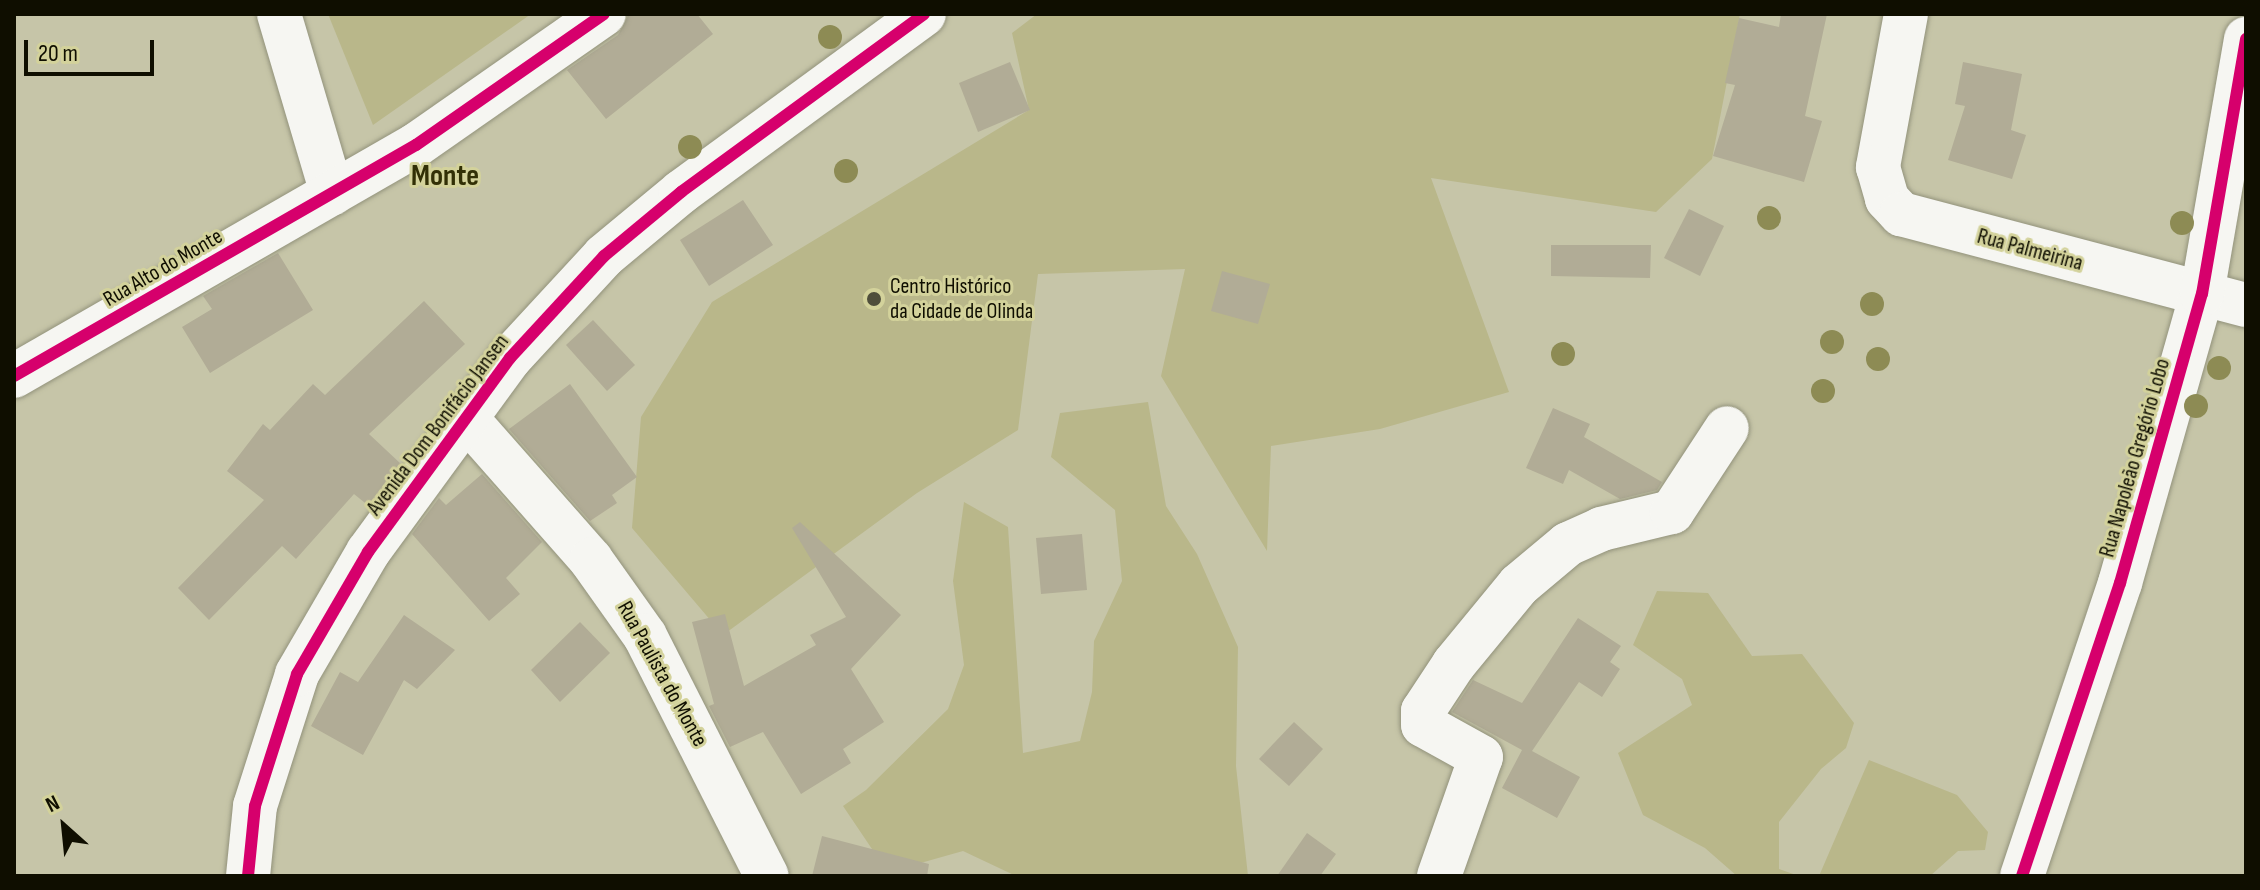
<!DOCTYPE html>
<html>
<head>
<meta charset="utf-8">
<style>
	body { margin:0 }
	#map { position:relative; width:2260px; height:890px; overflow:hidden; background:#c6c5a8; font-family:"Sofia Sans Condensed",sans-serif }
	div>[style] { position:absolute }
	.green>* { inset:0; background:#b9b78a }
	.building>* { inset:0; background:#b1ac96 }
	.roads { filter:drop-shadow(0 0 2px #92927b) drop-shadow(0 0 2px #92927b) }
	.minor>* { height:44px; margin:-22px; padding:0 22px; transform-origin:22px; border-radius:22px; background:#f6f6f2 }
	.cycleway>* { height:12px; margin:-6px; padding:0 6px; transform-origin:6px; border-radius:6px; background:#d6006c }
	.trees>* { width:24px; height:24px; margin:-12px; border-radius:50%; background:#8d8b54 }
	.dots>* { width:22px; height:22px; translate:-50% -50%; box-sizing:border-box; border:4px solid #d3d29b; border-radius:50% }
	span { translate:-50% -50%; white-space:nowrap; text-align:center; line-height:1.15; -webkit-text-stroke:6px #d3d29b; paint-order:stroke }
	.street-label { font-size:22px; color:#0f0e00 }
	.poi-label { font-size:22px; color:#0f0e00 }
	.left { translate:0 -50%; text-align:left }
	.district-label { font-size:30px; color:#323006; font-weight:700 }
	.frame { position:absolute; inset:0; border:16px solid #0f0e00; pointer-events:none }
	.north { position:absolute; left:24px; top:786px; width:80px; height:80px; -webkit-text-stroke:6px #d3d29b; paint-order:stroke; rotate:333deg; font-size:22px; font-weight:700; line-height:32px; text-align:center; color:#0f0e00 }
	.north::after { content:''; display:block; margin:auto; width:28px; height:36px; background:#0f0e00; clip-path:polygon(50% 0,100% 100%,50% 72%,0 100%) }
	.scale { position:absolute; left:24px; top:40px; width:130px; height:36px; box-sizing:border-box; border:4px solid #0f0e00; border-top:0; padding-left:10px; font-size:24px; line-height:28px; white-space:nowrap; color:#0f0e00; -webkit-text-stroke:6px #d3d29b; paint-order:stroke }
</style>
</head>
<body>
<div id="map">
	<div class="green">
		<div style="clip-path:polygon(328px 14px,531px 14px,373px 125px)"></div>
		<div style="clip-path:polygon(1037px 14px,1740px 14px,1712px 159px,1656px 212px,1431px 178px,1509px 392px,1380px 429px,1271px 446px,1267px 551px,1161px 376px,1185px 269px,1038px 274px,1018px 430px,917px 493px,723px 635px,632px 528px,641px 417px,712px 302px,1029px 110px,1012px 33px)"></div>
		<div style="clip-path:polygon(1148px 402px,1166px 506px,1197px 554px,1238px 647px,1236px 766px,1248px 876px,1016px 876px,963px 851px,878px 875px,872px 849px,843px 806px,866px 790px,948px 709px,964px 665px,953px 581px,964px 502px,1008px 527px,1023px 753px,1080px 741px,1092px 692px,1094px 641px,1122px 581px,1115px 510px,1051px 457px,1060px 413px)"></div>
		<div style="clip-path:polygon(1657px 591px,1708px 593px,1752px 656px,1802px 654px,1854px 723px,1846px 748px,1821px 769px,1779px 822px,1779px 869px,1799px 876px,1737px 876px,1705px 848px,1643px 815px,1618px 753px,1692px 705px,1682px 679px,1633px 645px)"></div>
		<div style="clip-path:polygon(1869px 760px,1957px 795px,1988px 832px,1985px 850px,1958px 851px,1930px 876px,1819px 876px)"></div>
	</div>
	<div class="building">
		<div style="clip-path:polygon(629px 14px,697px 14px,713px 34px,606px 119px,567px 70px,618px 35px)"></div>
		<div style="clip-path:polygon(1781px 14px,1827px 14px,1805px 116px,1822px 121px,1804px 182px,1713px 156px,1735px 85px,1725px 83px,1739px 18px,1779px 27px)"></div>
		<div style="clip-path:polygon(1010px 62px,1030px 110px,978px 132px,959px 83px)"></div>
		<div style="clip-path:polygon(1963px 62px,2022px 74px,2011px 130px,2026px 135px,2012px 179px,1948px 160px,1965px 106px,1955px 104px)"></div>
		<div style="clip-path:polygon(743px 200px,773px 245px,709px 286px,680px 240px)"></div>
		<div style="clip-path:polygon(1689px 209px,1724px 226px,1700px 276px,1664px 258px)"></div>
		<div style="clip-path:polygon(1551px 245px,1651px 245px,1650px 278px,1551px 276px)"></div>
		<div style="clip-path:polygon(278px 253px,313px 310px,210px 373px,182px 327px,212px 309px,203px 296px)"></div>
		<div style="clip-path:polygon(1222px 271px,1270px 284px,1258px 324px,1211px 311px)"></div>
		<div style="clip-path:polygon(424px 301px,465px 344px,369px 434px,401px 464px,370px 507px,354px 494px,296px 559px,282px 546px,209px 620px,178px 588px,264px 500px,227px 471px,263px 424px,270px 430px,313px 384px,325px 395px)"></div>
		<div style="clip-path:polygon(593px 320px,635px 365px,607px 391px,566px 345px)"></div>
		<div style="clip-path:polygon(570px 384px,637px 477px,612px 495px,617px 503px,590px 521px,509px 429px)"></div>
		<div style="clip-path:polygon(1553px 408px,1590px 424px,1584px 437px,1662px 482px,1657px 490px,1620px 499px,1569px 470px,1563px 484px,1526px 468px)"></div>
		<div style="clip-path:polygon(482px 474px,542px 542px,506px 578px,520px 594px,489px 621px,412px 534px,439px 498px,446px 505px)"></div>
		<div style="clip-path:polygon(800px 522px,901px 615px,851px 669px,884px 722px,843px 749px,851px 763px,801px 794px,763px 732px,730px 747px,709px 706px,714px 704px,692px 622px,725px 614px,744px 686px,816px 645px,810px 635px,846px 617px,792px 528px)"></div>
		<div style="clip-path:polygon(1082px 534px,1087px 590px,1041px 594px,1036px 538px)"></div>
		<div style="clip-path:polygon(404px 615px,455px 650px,417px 689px,404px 680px,363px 755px,311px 726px,340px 672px,358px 682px)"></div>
		<div style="clip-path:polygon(1578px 618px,1621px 646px,1610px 662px,1620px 669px,1602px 697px,1579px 682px,1532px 751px,1580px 777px,1557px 818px,1502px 788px,1522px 750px,1452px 712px,1473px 680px,1522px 703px)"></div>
		<div style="clip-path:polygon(580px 622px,610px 653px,560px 702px,531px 670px)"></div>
		<div style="clip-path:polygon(1294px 722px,1323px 749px,1289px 786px,1259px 759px)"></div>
		<div style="clip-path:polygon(1307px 833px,1336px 854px,1320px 876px,1277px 876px)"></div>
		<div style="clip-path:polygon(822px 836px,929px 864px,927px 876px,812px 876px)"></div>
	</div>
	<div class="roads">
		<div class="minor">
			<div style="left:279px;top:14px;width:187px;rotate:73.5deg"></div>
			<div style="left:1906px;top:14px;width:156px;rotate:100.4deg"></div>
			<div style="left:1878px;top:167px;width:33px;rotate:74deg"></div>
			<div style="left:1887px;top:199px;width:21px;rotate:47deg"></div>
			<div style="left:1901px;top:214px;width:357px;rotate:14.8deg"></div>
			<div style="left:14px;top:376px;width:464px;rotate:-29.9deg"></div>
			<div style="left:416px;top:145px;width:229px;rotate:-34.9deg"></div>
			<div style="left:466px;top:418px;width:189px;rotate:48.6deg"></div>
			<div style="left:591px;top:560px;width:93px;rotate:54.6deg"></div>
			<div style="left:645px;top:636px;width:269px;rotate:63.1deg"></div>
			<div style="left:248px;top:876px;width:70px;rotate:-84.3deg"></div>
			<div style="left:255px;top:806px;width:139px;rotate:-72.3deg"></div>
			<div style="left:297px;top:674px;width:141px;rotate:-59.8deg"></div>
			<div style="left:368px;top:552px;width:240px;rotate:-53.8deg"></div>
			<div style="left:510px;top:358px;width:139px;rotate:-47.3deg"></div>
			<div style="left:604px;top:256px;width:100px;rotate:-39.7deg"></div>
			<div style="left:681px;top:192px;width:301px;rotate:-36.2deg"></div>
			<div style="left:1439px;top:876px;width:126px;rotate:-70.6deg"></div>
			<div style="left:1481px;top:757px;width:66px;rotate:-151.1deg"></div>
			<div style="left:1423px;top:725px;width:14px;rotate:-90deg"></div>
			<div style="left:1423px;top:711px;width:56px;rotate:-56.6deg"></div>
			<div style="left:1454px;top:664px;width:102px;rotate:-50.6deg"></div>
			<div style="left:1519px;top:585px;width:64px;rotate:-39.9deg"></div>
			<div style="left:1568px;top:544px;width:36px;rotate:-24deg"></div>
			<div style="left:1601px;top:529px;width:73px;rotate:-13.5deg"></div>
			<div style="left:1672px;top:512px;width:100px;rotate:-56.8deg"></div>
			<div style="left:2022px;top:876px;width:309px;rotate:-71.5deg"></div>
			<div style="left:2120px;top:583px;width:300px;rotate:-74.2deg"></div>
			<div style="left:2202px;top:294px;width:259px;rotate:-80.2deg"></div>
		</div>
	</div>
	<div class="cycleway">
		<div style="left:14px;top:376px;width:464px;rotate:-29.9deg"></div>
		<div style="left:416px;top:145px;width:229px;rotate:-34.9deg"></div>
		<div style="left:248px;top:876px;width:70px;rotate:-84.3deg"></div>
		<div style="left:255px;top:806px;width:139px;rotate:-72.3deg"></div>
		<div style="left:297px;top:674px;width:141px;rotate:-59.8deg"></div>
		<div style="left:368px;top:552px;width:240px;rotate:-53.8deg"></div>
		<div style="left:510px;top:358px;width:139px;rotate:-47.3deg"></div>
		<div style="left:604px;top:256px;width:100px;rotate:-39.7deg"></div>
		<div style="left:681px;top:192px;width:301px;rotate:-36.2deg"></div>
		<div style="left:2022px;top:876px;width:309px;rotate:-71.5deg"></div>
		<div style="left:2120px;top:583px;width:300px;rotate:-74.2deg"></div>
		<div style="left:2202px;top:294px;width:259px;rotate:-80.2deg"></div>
	</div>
	<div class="trees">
		<div style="left:830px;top:37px"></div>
		<div style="left:690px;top:147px"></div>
		<div style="left:846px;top:171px"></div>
		<div style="left:1769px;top:218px"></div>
		<div style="left:2182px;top:223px"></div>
		<div style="left:1872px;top:304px"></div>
		<div style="left:1832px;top:342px"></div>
		<div style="left:1563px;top:354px"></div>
		<div style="left:1878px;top:359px"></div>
		<div style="left:2219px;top:368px"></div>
		<div style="left:1823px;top:391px"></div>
		<div style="left:2196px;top:406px"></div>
	</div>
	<div class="dots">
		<div style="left:874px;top:299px;background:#4f4e3b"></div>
	</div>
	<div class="street-label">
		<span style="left:2030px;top:250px;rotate:15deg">Rua Palmeirina</span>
		<span style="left:163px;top:268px;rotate:-30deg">Rua Alto do Monte</span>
		<span style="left:438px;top:425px;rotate:-53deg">Avenida Dom Bonifácio Jansen</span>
		<span style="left:2135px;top:458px;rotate:-74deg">Rua Napoleão Gregório Lobo</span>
		<span style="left:662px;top:674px;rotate:61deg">Rua Paulista do Monte</span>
	</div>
	<div class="poi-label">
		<span class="left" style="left:890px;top:299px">Centro Histórico<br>da Cidade de Olinda</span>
	</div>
	<div class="district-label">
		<span style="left:445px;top:176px">Monte</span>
	</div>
	<div class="frame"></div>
	<div class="north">N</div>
	<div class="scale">20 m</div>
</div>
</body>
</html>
